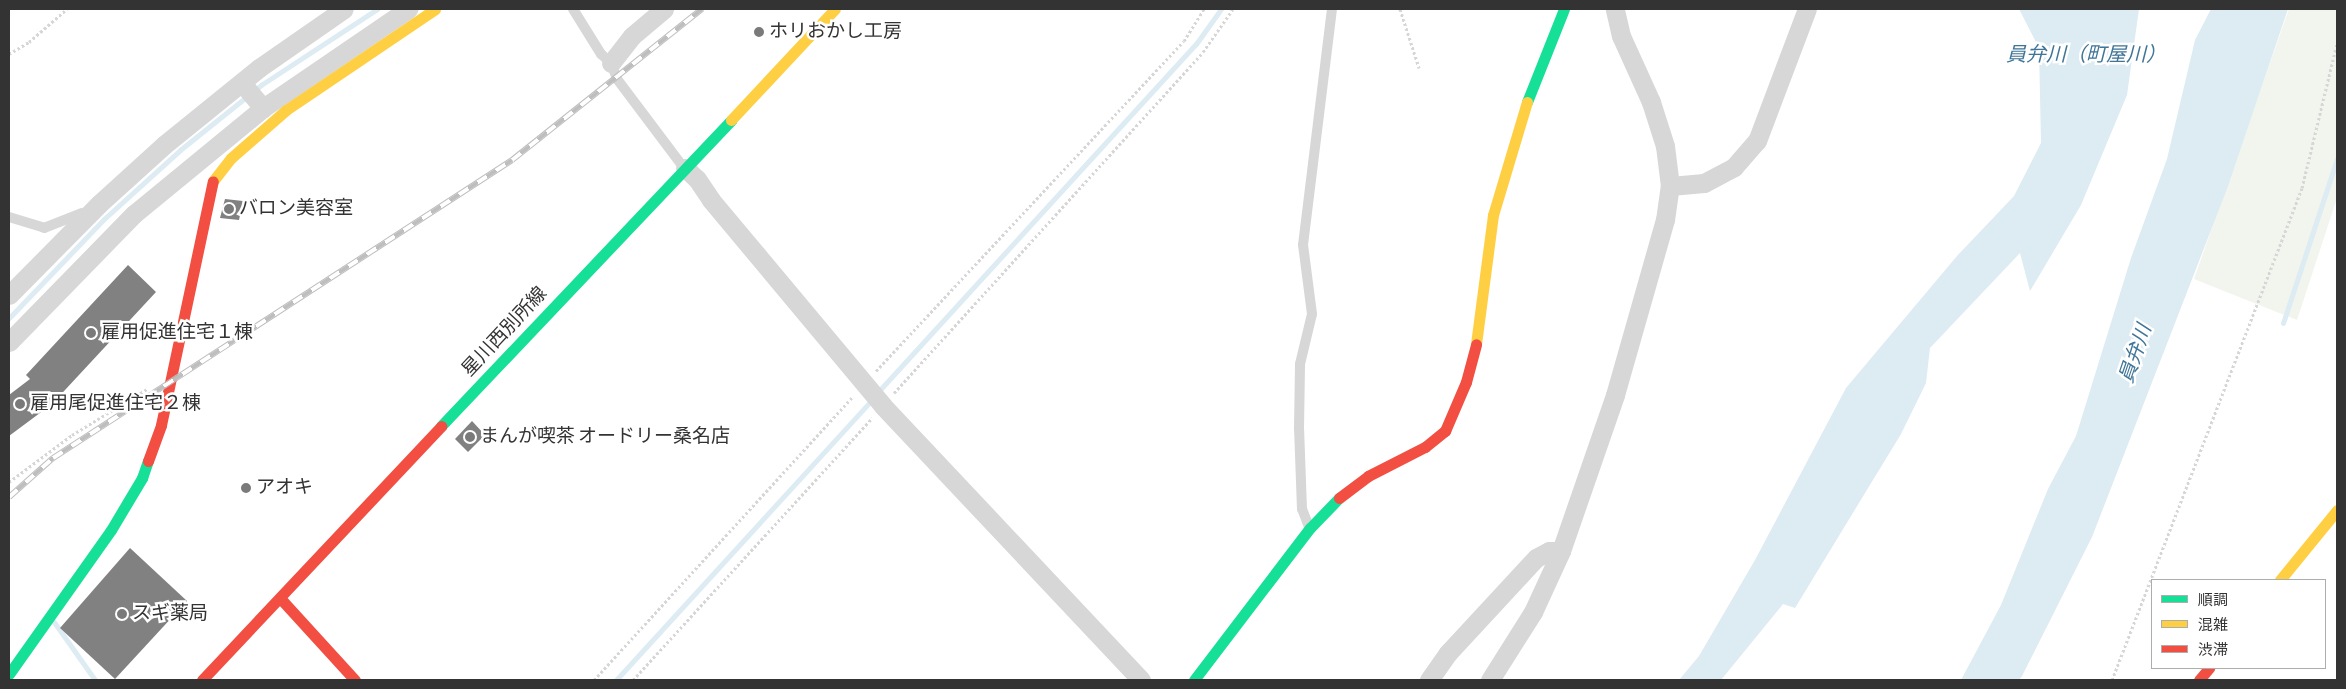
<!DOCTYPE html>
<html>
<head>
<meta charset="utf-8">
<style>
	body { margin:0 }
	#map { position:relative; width:2346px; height:689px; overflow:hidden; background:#fff; font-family:"Sofia Sans Condensed","Noto Sans JP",sans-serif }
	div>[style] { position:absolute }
	.green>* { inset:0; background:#f1f5ed }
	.water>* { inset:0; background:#ddebf3 }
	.stream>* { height:5px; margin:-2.5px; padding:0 2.5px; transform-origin:2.5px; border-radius:2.5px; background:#ddebf3 }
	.building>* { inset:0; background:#818181 }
	.path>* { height:3px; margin-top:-1.5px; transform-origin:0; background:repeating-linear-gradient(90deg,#d6d6d6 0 2.5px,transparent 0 5px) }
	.lane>* { height:10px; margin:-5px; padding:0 5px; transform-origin:5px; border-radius:5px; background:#d7d7d7 }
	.street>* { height:19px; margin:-9.5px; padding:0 9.5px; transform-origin:9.5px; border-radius:9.5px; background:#d7d7d7 }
	.fast>* { height:11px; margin:-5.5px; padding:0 5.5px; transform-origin:5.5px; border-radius:5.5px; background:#16e098 }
	.slow>* { height:11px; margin:-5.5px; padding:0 5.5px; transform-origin:5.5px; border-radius:5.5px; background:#ffcf43 }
	.jam>* { height:11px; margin:-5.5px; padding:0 5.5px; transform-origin:5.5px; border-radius:5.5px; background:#f24e42 }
	.rail>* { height:5.5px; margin-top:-2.75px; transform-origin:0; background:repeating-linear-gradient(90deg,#fff 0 11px,#bebebe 0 22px); box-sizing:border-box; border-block:1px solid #bebebe }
	.dots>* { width:14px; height:14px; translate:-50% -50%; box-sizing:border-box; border:2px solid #fff; border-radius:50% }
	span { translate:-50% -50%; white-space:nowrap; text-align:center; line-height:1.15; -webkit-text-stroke:5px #fff; paint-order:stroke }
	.poi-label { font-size:19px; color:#333 }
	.left { translate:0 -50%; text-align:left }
	.street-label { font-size:19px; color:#333 }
	.water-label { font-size:20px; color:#3f7597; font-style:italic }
	.frame { position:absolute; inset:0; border:10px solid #333; pointer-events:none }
	.legend { position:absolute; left:2151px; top:579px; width:175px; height:90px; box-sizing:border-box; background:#fff; border:1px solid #adadad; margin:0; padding:6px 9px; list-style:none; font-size:15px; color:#333 }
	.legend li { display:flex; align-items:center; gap:10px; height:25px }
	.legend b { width:25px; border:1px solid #adadad }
</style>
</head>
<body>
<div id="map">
	<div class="green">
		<div style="clip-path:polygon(2289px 9px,2337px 9px,2337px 198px,2297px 320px,2194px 279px)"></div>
	</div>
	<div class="water">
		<div style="clip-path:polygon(2019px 9px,2139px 9px,2127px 95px,2081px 205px,2030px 291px,2020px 253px,1930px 348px,1926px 383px,1901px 434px,1795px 608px,1783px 604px,1721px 680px,1679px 680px,1699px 656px,1755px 560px,1846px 388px,1957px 256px,2014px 196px,2041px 143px,2039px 48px)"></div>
		<div style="clip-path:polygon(2211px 9px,2288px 9px,2227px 189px,2092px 537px,2022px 676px,2019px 680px,1961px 680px,2001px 605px,2048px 489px,2076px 436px,2131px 258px,2167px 159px,2195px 40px)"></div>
	</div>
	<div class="stream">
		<div style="left:9px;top:318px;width:137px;rotate:-46.2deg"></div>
		<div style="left:104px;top:219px;width:103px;rotate:-42.2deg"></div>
		<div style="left:180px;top:150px;width:104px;rotate:-38.7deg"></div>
		<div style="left:261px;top:85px;width:139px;rotate:-33.2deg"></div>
		<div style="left:2283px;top:323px;width:173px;rotate:-71.8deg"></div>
		<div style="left:877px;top:393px;width:473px;rotate:-47.6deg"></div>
		<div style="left:1196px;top:44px;width:43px;rotate:-54.5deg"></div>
		<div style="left:54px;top:622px;width:71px;rotate:54.7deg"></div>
		<div style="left:616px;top:680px;width:379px;rotate:-47.6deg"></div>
	</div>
	<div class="building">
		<div style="clip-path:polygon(225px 199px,243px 201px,239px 220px,220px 218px)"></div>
		<div style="clip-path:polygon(128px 265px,156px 292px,52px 404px,9px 436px,9px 395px,30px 379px,26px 375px)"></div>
		<div style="clip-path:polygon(472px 421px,485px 435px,468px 452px,455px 439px)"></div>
		<div style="clip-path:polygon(130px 548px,187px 601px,115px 679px,60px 628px)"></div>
	</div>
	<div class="path">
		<div style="left:1400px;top:9px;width:62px;rotate:72.1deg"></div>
		<div style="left:9px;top:54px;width:23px;rotate:-31deg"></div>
		<div style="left:29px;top:42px;width:50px;rotate:-41deg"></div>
		<div style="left:876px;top:371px;width:451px;rotate:-47deg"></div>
		<div style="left:1184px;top:41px;width:38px;rotate:-58deg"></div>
		<div style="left:894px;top:393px;width:460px;rotate:-47.8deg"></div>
		<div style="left:1203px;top:52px;width:52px;rotate:-55.1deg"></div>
		<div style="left:9px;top:482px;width:79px;rotate:-36.7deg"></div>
		<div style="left:72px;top:435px;width:88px;rotate:-31.5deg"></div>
		<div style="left:594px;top:680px;width:384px;rotate:-47.6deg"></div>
		<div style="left:633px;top:680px;width:355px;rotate:-47.6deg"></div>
		<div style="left:2112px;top:680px;width:527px;rotate:-68.88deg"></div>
		<div style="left:2302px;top:188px;width:149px;rotate:-76.4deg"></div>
	</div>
	<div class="lane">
		<div style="left:573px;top:9px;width:53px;rotate:58.1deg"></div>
		<div style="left:601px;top:54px;width:13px;rotate:42deg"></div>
		<div style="left:611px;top:63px;width:17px;rotate:69deg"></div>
		<div style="left:617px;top:79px;width:111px;rotate:53deg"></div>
		<div style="left:9px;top:217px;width:37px;rotate:17deg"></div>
		<div style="left:44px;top:228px;width:41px;rotate:-21.5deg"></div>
		<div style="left:1309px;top:527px;width:19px;rotate:-111deg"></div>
		<div style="left:1302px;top:509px;width:80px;rotate:-92.1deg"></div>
		<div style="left:1299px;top:429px;width:65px;rotate:-89.1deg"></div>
		<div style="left:1300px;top:364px;width:51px;rotate:-76.5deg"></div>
		<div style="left:1312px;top:314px;width:70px;rotate:-97.4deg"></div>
		<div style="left:1303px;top:245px;width:238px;rotate:-83deg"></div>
	</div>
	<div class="street">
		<div style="left:611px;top:63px;width:34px;rotate:-52deg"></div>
		<div style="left:632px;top:36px;width:42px;rotate:-40.2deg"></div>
		<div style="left:242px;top:83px;width:33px;rotate:50deg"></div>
		<div style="left:263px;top:108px;width:176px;rotate:-34.3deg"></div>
		<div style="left:685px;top:168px;width:16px;rotate:43deg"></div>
		<div style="left:697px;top:179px;width:25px;rotate:56deg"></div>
		<div style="left:711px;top:200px;width:268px;rotate:50.1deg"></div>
		<div style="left:883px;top:406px;width:376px;rotate:46.7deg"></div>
		<div style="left:1670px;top:186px;width:34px;rotate:-5deg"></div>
		<div style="left:1704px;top:183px;width:34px;rotate:-28deg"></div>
		<div style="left:1734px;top:167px;width:35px;rotate:-49deg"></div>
		<div style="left:1757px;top:141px;width:141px;rotate:-69.3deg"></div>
		<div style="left:9px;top:295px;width:128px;rotate:-45.3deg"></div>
		<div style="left:99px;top:204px;width:88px;rotate:-42.2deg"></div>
		<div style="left:164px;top:145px;width:122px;rotate:-39deg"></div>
		<div style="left:259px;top:68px;width:103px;rotate:-34.8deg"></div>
		<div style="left:9px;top:342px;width:179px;rotate:-45.7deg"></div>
		<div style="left:134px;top:214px;width:167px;rotate:-39.4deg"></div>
		<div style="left:1429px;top:680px;width:33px;rotate:-55deg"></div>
		<div style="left:1448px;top:653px;width:129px;rotate:-47.2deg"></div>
		<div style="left:1536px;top:558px;width:15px;rotate:-28deg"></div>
		<div style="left:1549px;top:551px;width:12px"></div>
		<div style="left:1490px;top:680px;width:80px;rotate:-57.7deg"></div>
		<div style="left:1533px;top:612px;width:67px;rotate:-65.3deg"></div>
		<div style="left:1561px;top:551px;width:165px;rotate:-70.9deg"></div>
		<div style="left:1615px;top:395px;width:182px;rotate:-74.1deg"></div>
		<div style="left:1665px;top:220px;width:34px;rotate:-82deg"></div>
		<div style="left:1670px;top:186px;width:40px;rotate:-97.1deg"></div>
		<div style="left:1665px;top:146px;width:46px;rotate:-107.7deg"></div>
		<div style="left:1651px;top:102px;width:72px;rotate:-114.4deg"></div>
		<div style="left:1621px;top:36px;width:28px;rotate:-103deg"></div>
	</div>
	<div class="fast">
		<div style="left:1527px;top:102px;width:100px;rotate:-68.3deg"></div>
		<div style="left:441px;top:426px;width:422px;rotate:-46.5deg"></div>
		<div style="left:9px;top:674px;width:176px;rotate:-54.7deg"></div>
		<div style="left:111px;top:530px;width:61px;rotate:-59.2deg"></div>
		<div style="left:142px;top:478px;width:18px;rotate:-71deg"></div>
		<div style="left:1194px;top:680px;width:191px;rotate:-52.7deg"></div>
		<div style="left:1310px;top:528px;width:42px;rotate:-46deg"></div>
	</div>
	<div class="slow">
		<div style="left:731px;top:120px;width:152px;rotate:-46.9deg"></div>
		<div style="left:213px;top:181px;width:29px;rotate:-52deg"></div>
		<div style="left:231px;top:158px;width:73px;rotate:-41.1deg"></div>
		<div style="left:286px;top:110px;width:180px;rotate:-34.1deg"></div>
		<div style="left:1476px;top:344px;width:130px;rotate:-82.5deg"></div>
		<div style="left:1493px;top:215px;width:118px;rotate:-73.3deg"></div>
		<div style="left:2280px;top:580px;width:90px;rotate:-50.8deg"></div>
	</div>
	<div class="jam">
		<div style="left:148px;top:461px;width:38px;rotate:-70deg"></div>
		<div style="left:161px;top:425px;width:249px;rotate:-78deg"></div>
		<div style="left:1339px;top:498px;width:36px;rotate:-37deg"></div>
		<div style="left:1368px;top:476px;width:64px;rotate:-27deg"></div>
		<div style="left:1425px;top:447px;width:26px;rotate:-39deg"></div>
		<div style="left:1445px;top:431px;width:53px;rotate:-66.8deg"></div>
		<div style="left:1466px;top:382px;width:39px;rotate:-75deg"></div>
		<div style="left:280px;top:598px;width:111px;rotate:47.6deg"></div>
		<div style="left:202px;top:680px;width:349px;rotate:-46.7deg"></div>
		<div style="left:2199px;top:680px;width:16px;rotate:-50deg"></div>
	</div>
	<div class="rail">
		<div style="left:9px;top:497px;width:59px;rotate:-41.6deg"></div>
		<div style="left:53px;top:458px;width:547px;rotate:-32.99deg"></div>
		<div style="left:512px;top:160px;width:243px;rotate:-38.5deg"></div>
	</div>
	<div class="dots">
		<div style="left:759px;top:32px;background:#7a7a7a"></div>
		<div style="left:229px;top:209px;background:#7a7a7a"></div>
		<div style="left:91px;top:333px;background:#7a7a7a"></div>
		<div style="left:20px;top:404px;background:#7a7a7a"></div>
		<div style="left:470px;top:437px;background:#7a7a7a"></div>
		<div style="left:246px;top:488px;background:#7a7a7a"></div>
		<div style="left:122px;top:614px;background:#7a7a7a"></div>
	</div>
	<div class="poi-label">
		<span class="left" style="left:769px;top:32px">ホリおかし工房</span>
		<span class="left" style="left:239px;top:209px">バロン美容室</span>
		<span class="left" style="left:101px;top:333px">雇用促進住宅１棟</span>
		<span class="left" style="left:30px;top:404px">雇用尾促進住宅２棟</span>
		<span class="left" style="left:480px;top:437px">まんが喫茶 オードリー桑名店</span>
		<span class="left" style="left:256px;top:488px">アオキ</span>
		<span class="left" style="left:132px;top:614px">スギ薬局</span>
	</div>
	<div class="street-label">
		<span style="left:505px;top:332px;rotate:-47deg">星川西別所線</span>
	</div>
	<div class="water-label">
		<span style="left:2086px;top:55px">員弁川（町屋川）</span>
		<span style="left:2136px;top:354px;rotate:-71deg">員弁川</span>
	</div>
	<div class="frame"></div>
	<ul class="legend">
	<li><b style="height:6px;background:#16e098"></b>順調</li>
	<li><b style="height:6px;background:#ffcf43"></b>混雑</li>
	<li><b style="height:6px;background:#f24e42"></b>渋滞</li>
	</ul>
</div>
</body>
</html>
